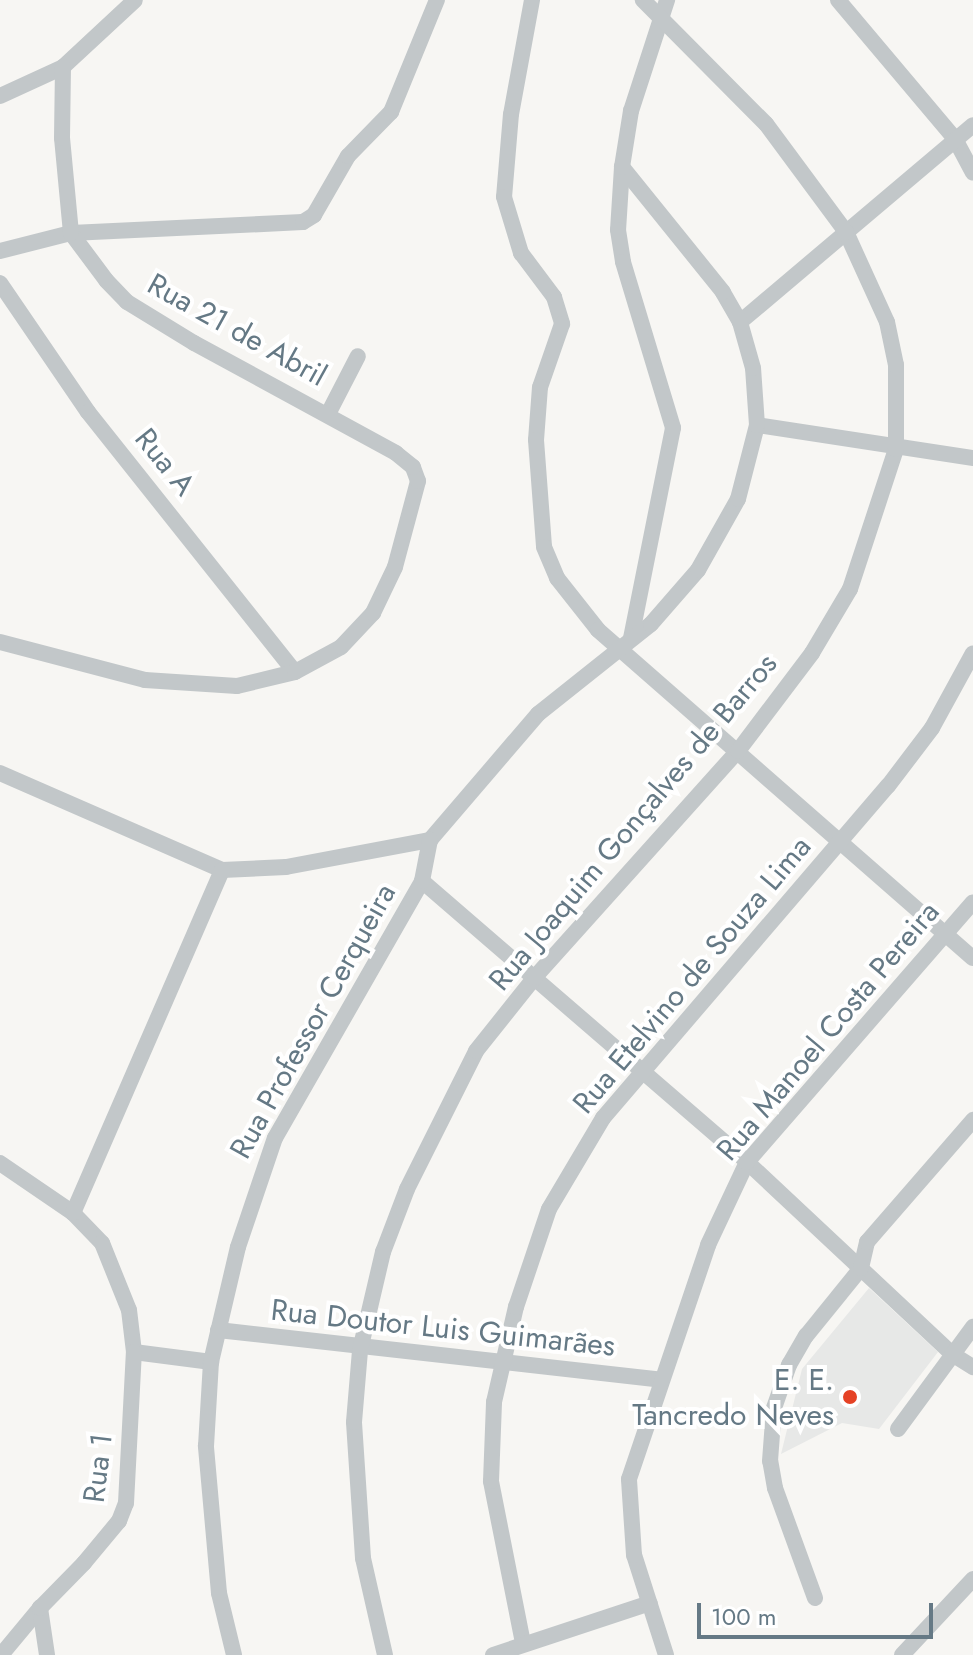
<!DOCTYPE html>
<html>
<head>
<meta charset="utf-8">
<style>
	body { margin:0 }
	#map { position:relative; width:973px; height:1655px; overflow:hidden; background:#f7f6f3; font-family:Jost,sans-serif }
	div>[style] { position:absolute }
	.built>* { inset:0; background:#e7e8e7 }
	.minor>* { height:16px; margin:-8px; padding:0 8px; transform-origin:8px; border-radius:8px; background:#c2c7c9 }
	.dots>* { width:22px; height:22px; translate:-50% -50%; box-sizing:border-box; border:4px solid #fff; border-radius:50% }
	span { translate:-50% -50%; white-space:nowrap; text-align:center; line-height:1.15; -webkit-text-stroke:8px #fff; paint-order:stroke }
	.street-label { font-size:30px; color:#657985 }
	.poi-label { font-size:30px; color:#657985 }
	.right { translate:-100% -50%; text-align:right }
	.scale { position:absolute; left:697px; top:1603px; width:236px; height:36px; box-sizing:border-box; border:4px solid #657985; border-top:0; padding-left:10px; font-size:24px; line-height:28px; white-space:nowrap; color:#657985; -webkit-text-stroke:6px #fff; paint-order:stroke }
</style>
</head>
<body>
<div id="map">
	<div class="built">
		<div style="clip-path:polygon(869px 1288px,938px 1352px,879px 1429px,842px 1423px,781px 1454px,802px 1369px)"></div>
	</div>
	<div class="minor">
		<div style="left:532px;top:0;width:116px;rotate:100.4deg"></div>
		<div style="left:511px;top:114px;width:83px;rotate:94.8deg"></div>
		<div style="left:504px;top:197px;width:59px;rotate:73.1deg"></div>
		<div style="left:521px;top:253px;width:55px;rotate:53.1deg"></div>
		<div style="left:554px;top:297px;width:28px;rotate:73deg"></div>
		<div style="left:562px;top:324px;width:67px;rotate:109.2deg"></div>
		<div style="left:540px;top:387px;width:53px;rotate:94.3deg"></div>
		<div style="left:536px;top:440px;width:107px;rotate:85.7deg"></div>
		<div style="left:544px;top:547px;width:34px;rotate:67deg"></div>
		<div style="left:557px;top:578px;width:66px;rotate:51.7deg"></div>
		<div style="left:598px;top:630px;width:498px;rotate:41.2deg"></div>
		<div style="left:838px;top:0;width:182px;rotate:49.9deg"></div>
		<div style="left:955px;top:139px;width:38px;rotate:62deg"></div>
		<div style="left:0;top:96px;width:69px;rotate:-24.7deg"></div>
		<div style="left:63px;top:67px;width:98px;rotate:-42.9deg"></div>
		<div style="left:622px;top:167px;width:63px;rotate:93.6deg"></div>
		<div style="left:618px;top:230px;width:32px;rotate:81deg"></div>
		<div style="left:623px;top:262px;width:173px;rotate:73.2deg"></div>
		<div style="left:673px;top:428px;width:215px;rotate:101.3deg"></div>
		<div style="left:0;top:251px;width:73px;rotate:-14.2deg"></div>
		<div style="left:71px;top:233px;width:232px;rotate:-2.7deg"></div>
		<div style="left:303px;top:222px;width:13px;rotate:-32deg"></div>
		<div style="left:314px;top:215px;width:68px;rotate:-60deg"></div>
		<div style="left:348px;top:156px;width:62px;rotate:-45.7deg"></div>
		<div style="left:391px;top:112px;width:121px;rotate:-67.7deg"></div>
		<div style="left:0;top:283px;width:156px;rotate:55.7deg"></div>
		<div style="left:88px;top:412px;width:332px;rotate:51.5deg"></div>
		<div style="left:740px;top:322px;width:305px;rotate:-40.2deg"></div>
		<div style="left:328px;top:414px;width:65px;rotate:-62.7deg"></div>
		<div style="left:757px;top:425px;width:219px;rotate:8.7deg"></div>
		<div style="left:0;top:642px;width:150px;rotate:14.7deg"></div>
		<div style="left:145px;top:680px;width:92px;rotate:3.7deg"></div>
		<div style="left:237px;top:686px;width:60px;rotate:-13.6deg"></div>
		<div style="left:295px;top:672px;width:52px;rotate:-28.5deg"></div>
		<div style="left:341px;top:647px;width:47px;rotate:-46.7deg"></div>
		<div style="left:373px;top:613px;width:51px;rotate:-64.4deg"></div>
		<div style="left:395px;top:567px;width:89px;rotate:-75deg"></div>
		<div style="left:418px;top:481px;width:15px;rotate:-110deg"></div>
		<div style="left:413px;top:467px;width:22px;rotate:-141deg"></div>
		<div style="left:396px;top:453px;width:230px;rotate:-151.4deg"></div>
		<div style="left:194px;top:343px;width:79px;rotate:-148.5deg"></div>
		<div style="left:127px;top:302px;width:30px;rotate:-134deg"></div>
		<div style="left:106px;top:280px;width:59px;rotate:-126.7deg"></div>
		<div style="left:71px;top:233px;width:95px;rotate:-95.4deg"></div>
		<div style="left:62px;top:138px;width:71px;rotate:-89.2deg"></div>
		<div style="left:0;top:773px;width:242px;rotate:23.6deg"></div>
		<div style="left:222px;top:870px;width:64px;rotate:-2.7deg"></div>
		<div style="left:286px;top:867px;width:147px;rotate:-10.6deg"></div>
		<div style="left:430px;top:840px;width:166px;rotate:-49.4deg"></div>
		<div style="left:538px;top:714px;width:144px;rotate:-38.5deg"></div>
		<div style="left:651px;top:624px;width:72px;rotate:-49deg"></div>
		<div style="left:698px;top:570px;width:81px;rotate:-60.6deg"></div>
		<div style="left:738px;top:499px;width:76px;rotate:-75.6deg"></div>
		<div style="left:757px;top:425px;width:57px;rotate:-94deg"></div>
		<div style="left:753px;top:368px;width:48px;rotate:-105.8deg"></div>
		<div style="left:740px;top:322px;width:34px;rotate:-120deg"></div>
		<div style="left:723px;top:292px;width:161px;rotate:-128.9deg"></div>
		<div style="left:622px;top:167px;width:57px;rotate:-80.9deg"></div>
		<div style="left:631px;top:111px;width:117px;rotate:-72deg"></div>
		<div style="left:422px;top:881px;width:430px;rotate:40.8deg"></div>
		<div style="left:747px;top:1162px;width:281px;rotate:43.1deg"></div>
		<div style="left:952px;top:1354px;width:25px;rotate:32deg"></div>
		<div style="left:0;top:1163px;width:88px;rotate:34.4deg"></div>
		<div style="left:73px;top:1213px;width:42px;rotate:46deg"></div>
		<div style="left:102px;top:1243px;width:72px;rotate:68.1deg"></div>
		<div style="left:129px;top:1310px;width:42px;rotate:83.2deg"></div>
		<div style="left:134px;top:1352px;width:78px;rotate:7.4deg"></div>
		<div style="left:73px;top:1213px;width:374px;rotate:-66.5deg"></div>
		<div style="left:218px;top:1330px;width:446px;rotate:6.4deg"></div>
		<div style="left:898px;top:1429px;width:127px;rotate:-53.7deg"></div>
		<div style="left:815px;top:1598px;width:117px;rotate:-110deg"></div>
		<div style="left:775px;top:1488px;width:27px;rotate:-100deg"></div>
		<div style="left:770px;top:1461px;width:53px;rotate:-85.7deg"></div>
		<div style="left:774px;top:1408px;width:46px;rotate:-70.8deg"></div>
		<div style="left:789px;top:1365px;width:34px;rotate:-60deg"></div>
		<div style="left:806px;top:1336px;width:87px;rotate:-51deg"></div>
		<div style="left:861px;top:1268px;width:27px;rotate:-77deg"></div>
		<div style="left:867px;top:1242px;width:162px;rotate:-49deg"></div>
		<div style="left:523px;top:1643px;width:165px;rotate:-101.2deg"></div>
		<div style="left:491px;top:1481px;width:79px;rotate:-87.8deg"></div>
		<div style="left:494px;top:1402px;width:98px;rotate:-77deg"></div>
		<div style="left:516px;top:1307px;width:103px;rotate:-71.4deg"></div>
		<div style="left:549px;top:1209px;width:106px;rotate:-59.3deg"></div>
		<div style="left:603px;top:1118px;width:438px;rotate:-49.4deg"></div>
		<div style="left:888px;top:786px;width:73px;rotate:-52.8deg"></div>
		<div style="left:932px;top:728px;width:85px;rotate:-61.3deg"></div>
		<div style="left:1px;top:1655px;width:61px;rotate:-50.3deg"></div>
		<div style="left:47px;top:1655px;width:48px;rotate:-98.5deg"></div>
		<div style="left:40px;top:1608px;width:63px;rotate:-45.6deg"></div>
		<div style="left:84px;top:1563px;width:55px;rotate:-50.2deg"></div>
		<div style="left:119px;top:1521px;width:19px;rotate:-69deg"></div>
		<div style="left:126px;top:1503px;width:151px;rotate:-87deg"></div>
		<div style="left:234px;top:1655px;width:64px;rotate:-103.6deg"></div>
		<div style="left:219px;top:1593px;width:148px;rotate:-95.1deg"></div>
		<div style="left:206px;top:1446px;width:84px;rotate:-86.6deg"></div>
		<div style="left:211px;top:1362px;width:118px;rotate:-76.8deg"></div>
		<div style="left:238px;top:1247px;width:115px;rotate:-71.3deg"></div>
		<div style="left:275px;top:1138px;width:296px;rotate:-60.2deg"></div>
		<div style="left:422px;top:881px;width:42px;rotate:-79deg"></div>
		<div style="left:385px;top:1655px;width:99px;rotate:-102.8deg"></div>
		<div style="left:363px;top:1558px;width:136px;rotate:-93.8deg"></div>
		<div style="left:354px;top:1422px;width:72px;rotate:-85.2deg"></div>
		<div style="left:360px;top:1350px;width:101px;rotate:-76.8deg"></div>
		<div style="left:383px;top:1252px;width:67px;rotate:-69.1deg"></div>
		<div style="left:407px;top:1189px;width:154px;rotate:-63.4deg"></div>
		<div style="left:476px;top:1051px;width:95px;rotate:-51.4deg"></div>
		<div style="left:535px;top:977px;width:304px;rotate:-48.1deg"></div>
		<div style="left:738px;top:751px;width:123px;rotate:-52.9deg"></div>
		<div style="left:812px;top:653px;width:74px;rotate:-59.3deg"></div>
		<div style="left:850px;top:589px;width:147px;rotate:-71.8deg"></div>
		<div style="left:896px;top:449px;width:84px;rotate:-90deg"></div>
		<div style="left:896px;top:365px;width:44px;rotate:-101.8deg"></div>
		<div style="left:887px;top:322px;width:99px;rotate:-114.5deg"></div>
		<div style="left:846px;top:232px;width:134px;rotate:-126.5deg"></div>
		<div style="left:766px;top:124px;width:175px;rotate:-134.8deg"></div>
		<div style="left:493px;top:1655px;width:165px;rotate:-18.3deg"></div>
		<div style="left:666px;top:1655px;width:105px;rotate:-107.7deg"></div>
		<div style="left:634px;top:1555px;width:76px;rotate:-93.8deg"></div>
		<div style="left:629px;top:1479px;width:247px;rotate:-71.3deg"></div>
		<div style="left:708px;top:1245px;width:92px;rotate:-64.8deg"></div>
		<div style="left:747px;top:1162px;width:344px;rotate:-49deg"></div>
		<div style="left:902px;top:1655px;width:104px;rotate:-46.9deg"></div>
	</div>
	<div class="dots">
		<div style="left:850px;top:1397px;background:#e54225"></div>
	</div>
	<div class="street-label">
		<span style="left:237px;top:330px;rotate:29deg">Rua 21 de Abril</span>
		<span style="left:165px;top:462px;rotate:51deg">Rua A</span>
		<span style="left:633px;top:822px;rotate:-50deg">Rua Joaquim Gonçalves de Barros</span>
		<span style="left:692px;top:975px;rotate:-50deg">Rua Etelvino de Souza Lima</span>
		<span style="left:313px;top:1021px;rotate:-61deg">Rua Professor Cerqueira</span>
		<span style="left:828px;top:1031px;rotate:-50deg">Rua Manoel Costa Pereira</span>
		<span style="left:443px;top:1328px;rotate:6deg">Rua Doutor Luis Guimarães</span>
		<span style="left:98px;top:1468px;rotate:-83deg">Rua 1</span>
	</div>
	<div class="poi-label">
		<span class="right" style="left:834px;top:1397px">E. E.<br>Tancredo Neves</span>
	</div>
	<div class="scale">100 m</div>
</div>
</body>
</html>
